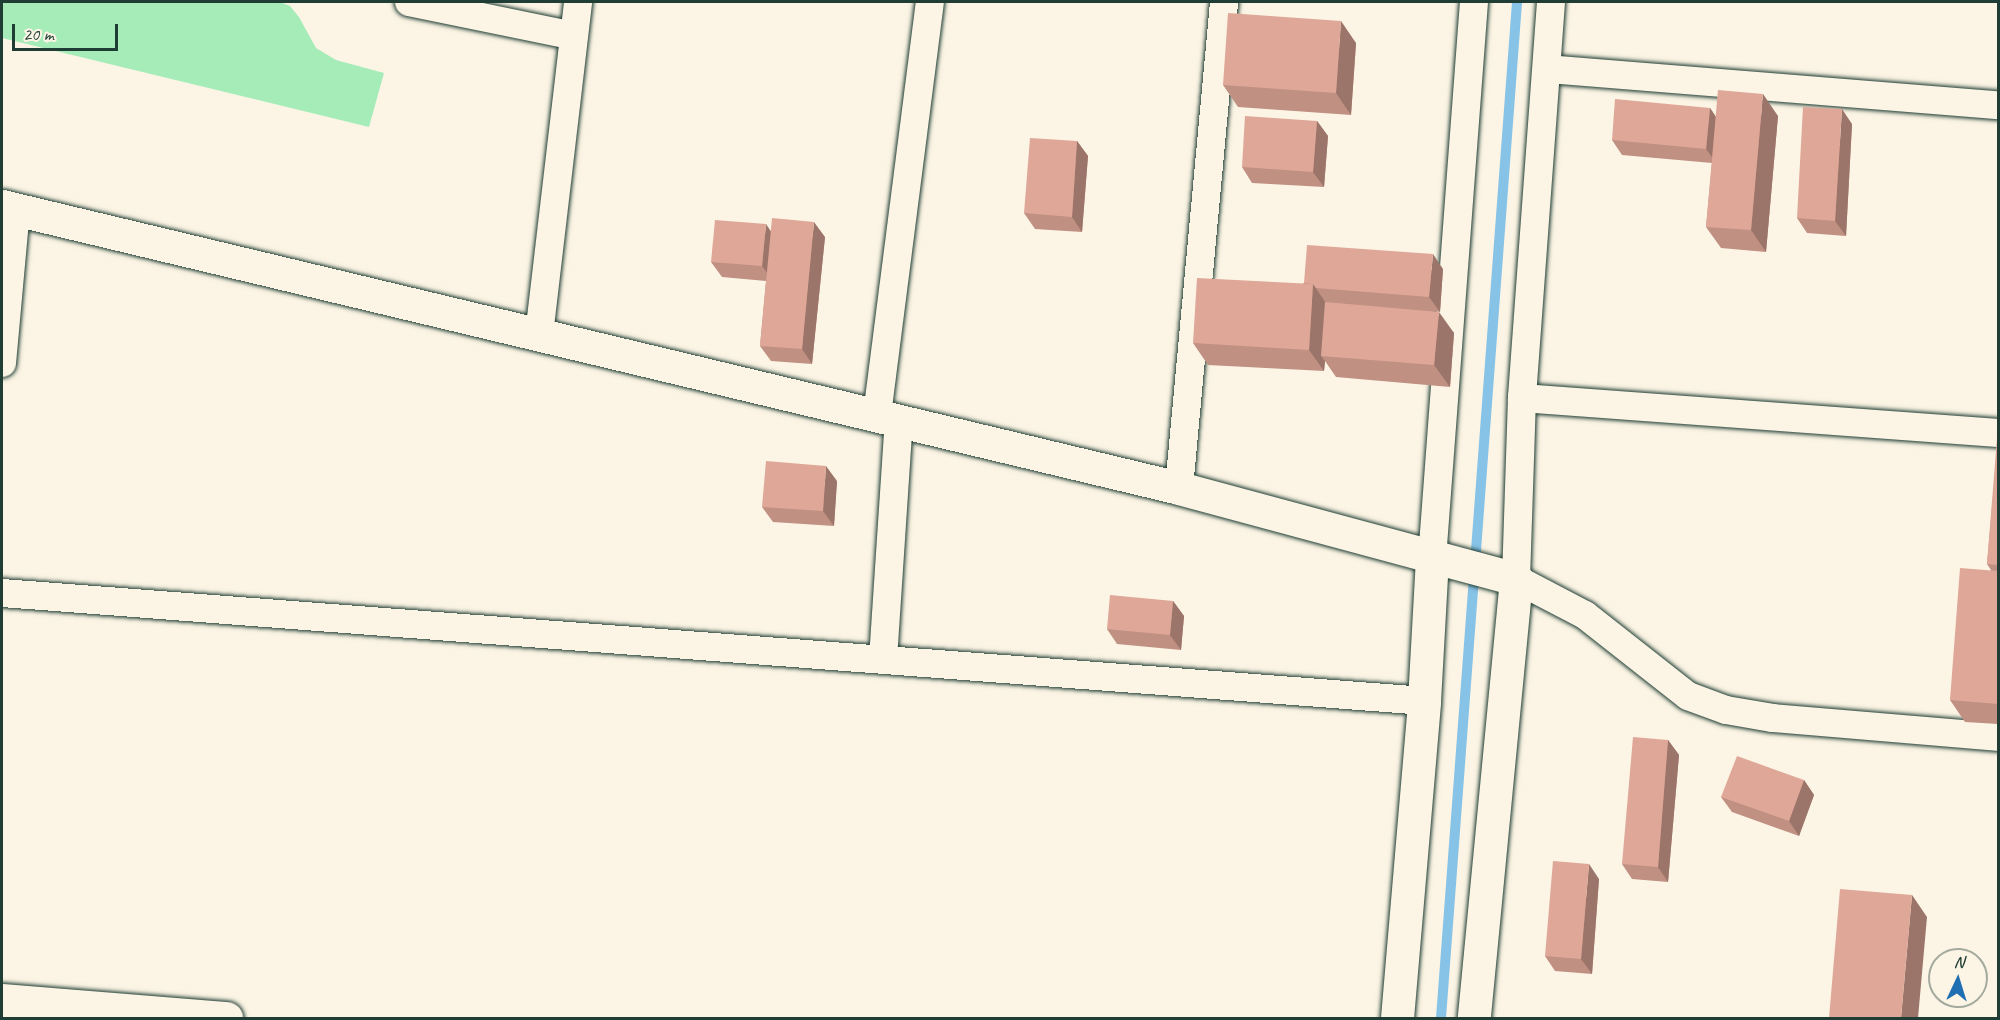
<!DOCTYPE html>
<html>
<head>
<meta charset="utf-8">
<style>
	body { margin:0 }
	#map { position:relative; width:2000px; height:1020px; overflow:hidden; background:#fcf5e5; font-family:Caveat,sans-serif }
	div>[style] { position:absolute }
	.green>* { inset:0; background:#a6ecb9 }
	.stream>* { height:10px; margin:-5px; padding:0 5px; transform-origin:5px; border-radius:5px; background:#87c2e7 }
	.roads { filter:drop-shadow(0 0 2px #1f3d34) drop-shadow(0 0 2px #1f3d34) }
	.minor>* { height:28px; margin:-14px; padding:0 14px; transform-origin:14px; border-radius:14px; background:#fcf5e5 }
	.tertiary>* { height:33px; margin:-16.5px; padding:0 16.5px; transform-origin:16.5px; border-radius:16.5px; background:#fcf5e5 }
	.wall>* { inset:0; background:#c09083 }
	.shaded-wall>* { inset:0; background:#9c756a }
	.building>* { inset:0; background:#dfa798 }
	span { translate:-50% -50%; white-space:nowrap; text-align:center; line-height:1.15; -webkit-text-stroke:6px #fcf5e5; paint-order:stroke }
	.frame { position:absolute; inset:0; border:3px solid #1f3d34; pointer-events:none }
	.north { position:absolute; left:1928px; top:948px; width:60px; height:60px; box-sizing:border-box; background:#fcf5e5; border:2px solid #a4ab9e; border-radius:50%; rotate:4deg; font-size:16px; font-weight:700; line-height:24px; text-align:center; color:#1f3d34 }
	.north::after { content:''; display:block; margin:auto; width:21px; height:27px; background:#1f6fb2; clip-path:polygon(50% 0,100% 100%,50% 72%,0 100%) }
	.scale { position:absolute; left:12px; top:24px; width:106px; height:27px; box-sizing:border-box; border:3px solid #1f3d34; border-top:0; padding-left:8px; font-size:18px; line-height:21px; white-space:nowrap; color:#1f3d34; -webkit-text-stroke:4px #fcf5e5; paint-order:stroke }
</style>
</head>
<body>
<div id="map">
	<div class="green">
		<div style="clip-path:polygon(2px 2px,280px 2px,290px 6px,299px 17px,316px 48px,336px 60px,384px 73px,369px 127px,2px 38px)"></div>
	</div>
	<div class="stream">
		<div style="left:1441px;top:1018px;width:1019px;rotate:-85.72deg"></div>
	</div>
	<div class="roads">
		<div class="minor">
			<div style="left:409px;top:2px;width:168px;rotate:11.6deg"></div>
			<div style="left:1551px;top:2px;width:397px;rotate:94.2deg"></div>
			<div style="left:1522px;top:398px;width:181px;rotate:91.9deg"></div>
			<div style="left:1516px;top:579px;width:78px;rotate:27.6deg"></div>
			<div style="left:1585px;top:615px;width:131px;rotate:38.2deg"></div>
			<div style="left:1688px;top:696px;width:40px;rotate:20.2deg"></div>
			<div style="left:1726px;top:710px;width:48px;rotate:9.7deg"></div>
			<div style="left:1773px;top:718px;width:226px;rotate:4.8deg"></div>
			<div style="left:1547px;top:69px;width:452px;rotate:4.6deg"></div>
			<div style="left:539px;top:335px;width:335px;rotate:-83.3deg"></div>
			<div style="left:2px;top:363px;width:155px;rotate:-84.8deg"></div>
			<div style="left:1522px;top:398px;width:477px;rotate:4.2deg"></div>
			<div style="left:877px;top:415px;width:416px;rotate:-82.7deg"></div>
			<div style="left:1179px;top:488px;width:488px;rotate:-84.7deg"></div>
			<div style="left:1432px;top:559px;width:559px;rotate:-85.69deg"></div>
			<div style="left:2px;top:593px;width:1426px;rotate:4.34deg"></div>
			<div style="left:883px;top:659px;width:240px;rotate:-86.2deg"></div>
		</div>
		<div class="tertiary">
			<div style="left:2px;top:206px;width:1210px;rotate:13.47deg"></div>
			<div style="left:1179px;top:488px;width:349px;rotate:15.1deg"></div>
			<div style="left:1516px;top:579px;width:441px;rotate:95.5deg"></div>
			<div style="left:2px;top:1000px;width:225px;rotate:4.6deg"></div>
			<div style="left:1397px;top:1018px;width:318px;rotate:-85.1deg"></div>
			<div style="left:1424px;top:701px;width:142px;rotate:-86.8deg"></div>
		</div>
	</div>
	<div class="wall">
		<div style="clip-path:polygon(1356px 43px,1351px 115px,1238px 107px,1223px 85px)"></div>
		<div style="clip-path:polygon(1710px 108px,1716px 117px,1778px 116px,1766px 252px,1721px 248px,1706px 227px,1712px 163px,1622px 155px,1612px 140px)"></div>
		<div style="clip-path:polygon(1317px 121px,1328px 136px,1324px 187px,1252px 183px,1242px 167px)"></div>
		<div style="clip-path:polygon(1852px 124px,1846px 236px,1807px 233px,1797px 218px)"></div>
		<div style="clip-path:polygon(1077px 141px,1088px 156px,1082px 232px,1035px 229px,1024px 213px)"></div>
		<div style="clip-path:polygon(771px 231px,825px 237px,812px 364px,771px 361px,760px 346px,766px 281px,722px 277px,711px 262px)"></div>
		<div style="clip-path:polygon(1443px 269px,1440px 312px,1434px 311px,1454px 333px,1450px 387px,1336px 377px,1325px 361px,1324px 371px,1208px 365px,1193px 343px,1304px 283px)"></div>
		<div style="clip-path:polygon(1998px 438px,1998px 724px,1965px 722px,1950px 700px,1991px 570px,1987px 564px)"></div>
		<div style="clip-path:polygon(837px 481px,834px 526px,773px 522px,762px 507px)"></div>
		<div style="clip-path:polygon(1173px 601px,1184px 616px,1181px 650px,1117px 644px,1107px 629px)"></div>
		<div style="clip-path:polygon(1668px 740px,1679px 755px,1668px 882px,1632px 879px,1622px 864px)"></div>
		<div style="clip-path:polygon(1804px 780px,1814px 795px,1799px 836px,1732px 812px,1721px 797px)"></div>
		<div style="clip-path:polygon(1599px 879px,1592px 974px,1555px 971px,1545px 956px)"></div>
	</div>
	<div class="shaded-wall">
		<div style="clip-path:polygon(1341px 21px,1356px 43px,1351px 115px,1336px 93px)"></div>
		<div style="clip-path:polygon(1763px 94px,1778px 116px,1766px 252px,1751px 230px)"></div>
		<div style="clip-path:polygon(1710px 108px,1720px 123px,1717px 164px,1706px 149px)"></div>
		<div style="clip-path:polygon(1842px 109px,1852px 124px,1846px 236px,1835px 221px)"></div>
		<div style="clip-path:polygon(1317px 121px,1328px 136px,1324px 187px,1313px 172px)"></div>
		<div style="clip-path:polygon(1077px 141px,1088px 156px,1082px 232px,1072px 217px)"></div>
		<div style="clip-path:polygon(814px 222px,825px 237px,812px 364px,802px 349px)"></div>
		<div style="clip-path:polygon(766px 224px,776px 239px,773px 281px,762px 266px)"></div>
		<div style="clip-path:polygon(1433px 254px,1443px 269px,1440px 312px,1429px 297px)"></div>
		<div style="clip-path:polygon(1313px 284px,1328px 306px,1321px 356px,1325px 361px,1324px 371px,1309px 350px)"></div>
		<div style="clip-path:polygon(1439px 312px,1454px 333px,1450px 387px,1434px 365px)"></div>
		<div style="clip-path:polygon(826px 466px,837px 481px,834px 526px,823px 511px)"></div>
		<div style="clip-path:polygon(1173px 601px,1184px 616px,1181px 650px,1170px 635px)"></div>
		<div style="clip-path:polygon(1668px 740px,1679px 755px,1668px 882px,1658px 867px)"></div>
		<div style="clip-path:polygon(1804px 780px,1814px 795px,1799px 836px,1789px 821px)"></div>
		<div style="clip-path:polygon(1589px 864px,1599px 879px,1592px 974px,1581px 959px)"></div>
		<div style="clip-path:polygon(1912px 895px,1927px 917px,1918px 1018px,1901px 1018px)"></div>
	</div>
	<div class="building">
		<div style="clip-path:polygon(1228px 13px,1341px 21px,1336px 93px,1223px 85px)"></div>
		<div style="clip-path:polygon(1718px 90px,1763px 94px,1751px 230px,1706px 227px)"></div>
		<div style="clip-path:polygon(1615px 99px,1710px 108px,1706px 149px,1612px 140px)"></div>
		<div style="clip-path:polygon(1803px 107px,1842px 109px,1835px 221px,1797px 218px)"></div>
		<div style="clip-path:polygon(1245px 116px,1317px 121px,1313px 172px,1242px 167px)"></div>
		<div style="clip-path:polygon(1030px 138px,1077px 141px,1072px 217px,1024px 213px)"></div>
		<div style="clip-path:polygon(772px 218px,814px 222px,802px 349px,760px 346px)"></div>
		<div style="clip-path:polygon(715px 220px,766px 224px,762px 266px,711px 262px)"></div>
		<div style="clip-path:polygon(1307px 245px,1433px 254px,1429px 297px,1316px 288px,1313px 284px,1304px 283px)"></div>
		<div style="clip-path:polygon(1197px 278px,1313px 284px,1309px 350px,1193px 343px)"></div>
		<div style="clip-path:polygon(1325px 302px,1439px 312px,1434px 365px,1321px 356px)"></div>
		<div style="clip-path:polygon(1997px 438px,1998px 438px,1998px 565px,1987px 564px)"></div>
		<div style="clip-path:polygon(766px 461px,826px 466px,823px 511px,762px 507px)"></div>
		<div style="clip-path:polygon(1960px 568px,1998px 571px,1998px 704px,1950px 700px)"></div>
		<div style="clip-path:polygon(1110px 595px,1173px 601px,1170px 635px,1107px 629px)"></div>
		<div style="clip-path:polygon(1633px 737px,1668px 740px,1658px 867px,1622px 864px)"></div>
		<div style="clip-path:polygon(1737px 756px,1804px 780px,1789px 821px,1721px 797px)"></div>
		<div style="clip-path:polygon(1553px 861px,1589px 864px,1581px 959px,1545px 956px)"></div>
		<div style="clip-path:polygon(1840px 889px,1912px 895px,1901px 1018px,1829px 1018px)"></div>
	</div>
	<div class="frame"></div>
	<div class="north">N</div>
	<div class="scale">20 m</div>
</div>
</body>
</html>
